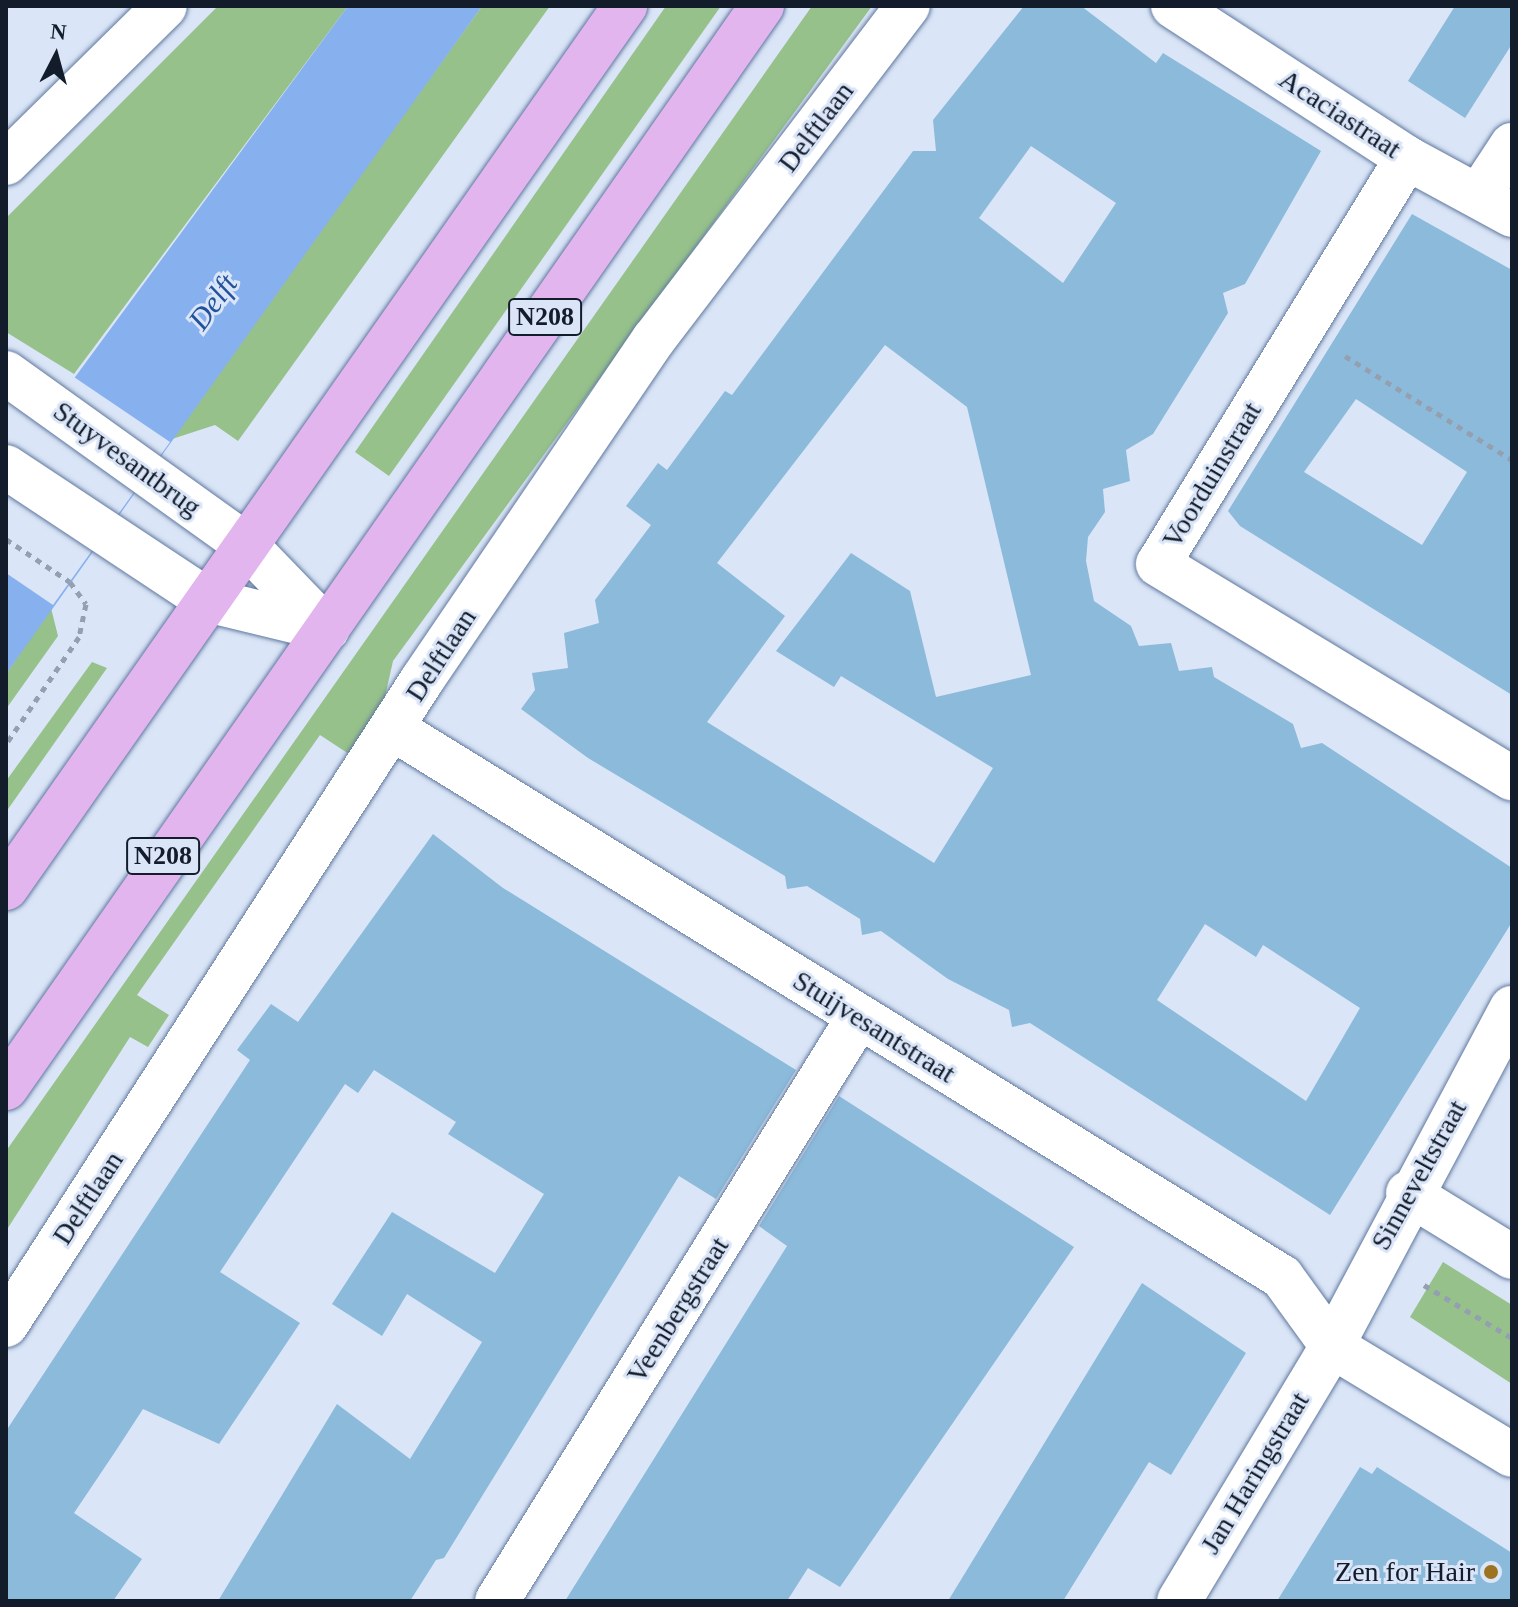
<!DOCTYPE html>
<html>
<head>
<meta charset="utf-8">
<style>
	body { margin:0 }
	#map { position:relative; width:1518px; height:1607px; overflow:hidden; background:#dae5f7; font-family:Georgia,serif }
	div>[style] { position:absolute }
	.green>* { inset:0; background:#96c18b }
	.water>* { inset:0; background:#87b0ef }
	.pier>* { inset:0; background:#dae5f7 }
	.building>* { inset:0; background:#8cbada }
	.path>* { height:5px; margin-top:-2.5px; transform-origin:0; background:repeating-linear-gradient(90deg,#949fb0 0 6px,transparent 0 12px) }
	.roads { filter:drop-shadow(0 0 2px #5f789e) drop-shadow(0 0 2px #5f789e) }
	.minor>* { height:44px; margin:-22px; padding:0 22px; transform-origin:22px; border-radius:22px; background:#fff }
	.major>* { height:44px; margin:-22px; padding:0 22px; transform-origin:22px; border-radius:22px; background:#e3b5ef }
	.dots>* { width:22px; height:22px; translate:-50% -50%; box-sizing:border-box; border:4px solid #dae5f7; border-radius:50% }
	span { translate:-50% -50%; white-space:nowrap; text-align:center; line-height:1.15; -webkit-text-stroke:6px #dae5f7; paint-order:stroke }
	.shield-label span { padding:2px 6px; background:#dae5f7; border:2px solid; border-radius:6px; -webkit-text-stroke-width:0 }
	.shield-label { font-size:26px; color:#121c2b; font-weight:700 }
	.street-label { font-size:28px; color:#121c2b }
	.poi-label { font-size:28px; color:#121c2b }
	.right { translate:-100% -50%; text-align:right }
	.water-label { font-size:30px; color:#22529c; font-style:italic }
	.frame { position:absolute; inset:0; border:8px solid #121c2b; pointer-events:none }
	.north { position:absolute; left:16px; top:16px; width:80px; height:80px; -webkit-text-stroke:6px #dae5f7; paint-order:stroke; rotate:6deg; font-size:22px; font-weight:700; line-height:32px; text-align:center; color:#121c2b }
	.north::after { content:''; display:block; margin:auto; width:28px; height:36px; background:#121c2b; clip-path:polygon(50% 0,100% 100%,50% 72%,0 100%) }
</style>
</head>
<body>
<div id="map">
	<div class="green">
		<div style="clip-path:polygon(218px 6px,348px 6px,74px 374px,6px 332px,6px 218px)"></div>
		<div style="clip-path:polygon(482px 6px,550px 6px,238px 441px,215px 425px,169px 440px)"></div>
		<div style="clip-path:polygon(666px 6px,721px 6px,389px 476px,355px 452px)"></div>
		<div style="clip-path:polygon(812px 6px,872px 6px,393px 661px,384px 701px,355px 758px,320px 735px,137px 995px,169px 1015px,148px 1047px,130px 1037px,6px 1231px,6px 1151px)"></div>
		<div style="clip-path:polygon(51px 608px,58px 636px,6px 709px,6px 674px)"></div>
		<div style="clip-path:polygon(92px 662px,107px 668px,6px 812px,6px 781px)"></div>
		<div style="clip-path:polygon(1443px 1262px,1512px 1305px,1512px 1384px,1410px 1317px)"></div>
	</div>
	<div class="water">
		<div style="clip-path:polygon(348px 6px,482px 6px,6px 674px,6px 471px)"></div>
	</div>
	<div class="pier">
		<div style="clip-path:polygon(71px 375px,170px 442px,53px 605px,6px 573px,6px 469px)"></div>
	</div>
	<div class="building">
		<div style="clip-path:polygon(evenodd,1024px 6px,1081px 6px,1156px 63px,1163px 53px,1321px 151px,1245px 284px,1223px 293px,1228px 313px,1153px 434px,1126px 450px,1130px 481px,1103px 489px,1105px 512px,1088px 537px,1086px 561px,1094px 601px,1131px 626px,1139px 646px,1171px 643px,1179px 671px,1212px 667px,1214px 677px,1293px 724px,1301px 748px,1322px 743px,1512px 868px,1512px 922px,1330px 1215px,1030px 1023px,1012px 1027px,1009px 1010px,948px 979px,881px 931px,862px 935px,860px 919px,807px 886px,787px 889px,785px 876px,588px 758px,521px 709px,535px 690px,532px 673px,568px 668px,564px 633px,599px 623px,595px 600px,651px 525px,626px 506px,658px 463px,667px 470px,725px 391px,732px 395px,913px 151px,936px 151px,933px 120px,1024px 6px,1031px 146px,1116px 203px,1063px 283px,979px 218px,1031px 146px,1024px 6px,885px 345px,967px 407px,1031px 675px,936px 697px,910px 591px,851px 553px,776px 651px,834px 687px,841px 676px,993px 768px,934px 863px,707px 722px,785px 616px,717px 563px,885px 345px,1024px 6px,1205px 924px,1256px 957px,1263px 945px,1360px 1008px,1306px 1101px,1157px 1000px,1205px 924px)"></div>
		<div style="clip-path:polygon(1455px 6px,1512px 6px,1512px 44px,1465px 118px,1408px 81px)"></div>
		<div style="clip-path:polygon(evenodd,1412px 214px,1512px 270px,1512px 695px,1240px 526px,1228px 511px,1412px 214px,1356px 399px,1467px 472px,1422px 545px,1304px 472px,1356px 399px)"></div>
		<div style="clip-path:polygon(433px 834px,503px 888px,796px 1070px,716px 1199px,679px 1176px,444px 1558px,436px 1560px,410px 1601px,218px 1601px,337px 1404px,410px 1459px,482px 1342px,407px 1294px,382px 1336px,332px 1304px,392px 1212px,495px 1273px,544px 1194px,448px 1134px,456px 1122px,374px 1070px,358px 1093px,345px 1084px,220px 1272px,300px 1323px,219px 1444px,143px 1409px,115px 1452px,74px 1513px,142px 1559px,113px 1601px,6px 1601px,6px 1431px,250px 1060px,237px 1050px,271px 1004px,298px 1022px)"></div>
		<div style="clip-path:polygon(839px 1096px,1074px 1247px,840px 1587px,808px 1568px,787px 1601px,565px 1601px,787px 1246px,759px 1226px)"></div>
		<div style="clip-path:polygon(1142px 1283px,1246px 1353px,1171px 1475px,1149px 1462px,1063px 1601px,948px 1601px)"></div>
		<div style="clip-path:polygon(1360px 1467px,1372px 1474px,1377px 1467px,1512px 1553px,1512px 1601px,1277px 1601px)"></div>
	</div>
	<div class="path">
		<div style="left:1345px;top:356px;width:197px;rotate:31.9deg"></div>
		<div style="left:6px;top:539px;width:77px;rotate:33.9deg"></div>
		<div style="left:70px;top:582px;width:27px;rotate:54deg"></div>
		<div style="left:86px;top:604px;width:34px;rotate:102deg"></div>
		<div style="left:79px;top:637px;width:130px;rotate:124.3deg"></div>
		<div style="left:1424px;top:1285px;width:103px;rotate:31.1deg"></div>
	</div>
	<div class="roads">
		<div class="minor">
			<div style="left:1173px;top:6px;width:279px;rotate:33deg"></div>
			<div style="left:1407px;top:158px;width:119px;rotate:28.5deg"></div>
			<div style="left:1407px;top:158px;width:476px;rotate:121.5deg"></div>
			<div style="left:1158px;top:564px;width:414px;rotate:31.2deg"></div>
			<div style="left:6px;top:163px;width:223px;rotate:-44.6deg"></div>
			<div style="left:1479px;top:195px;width:60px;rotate:-56.6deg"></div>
			<div style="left:6px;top:373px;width:295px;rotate:35.6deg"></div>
			<div style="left:246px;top:545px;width:117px;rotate:46deg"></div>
			<div style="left:6px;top:467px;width:241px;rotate:33.5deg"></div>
			<div style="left:207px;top:600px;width:123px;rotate:13.6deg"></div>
			<div style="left:395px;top:730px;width:1042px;rotate:31.66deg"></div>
			<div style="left:1282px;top:1277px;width:85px;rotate:54.1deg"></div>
			<div style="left:1332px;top:1346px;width:210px;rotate:31.2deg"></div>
			<div style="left:1408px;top:1193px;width:122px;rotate:31.6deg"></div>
			<div style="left:6px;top:1325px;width:768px;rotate:-57.18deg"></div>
			<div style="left:422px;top:680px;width:412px;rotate:-55.8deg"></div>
			<div style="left:654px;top:339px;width:419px;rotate:-52.7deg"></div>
			<div style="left:497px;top:1601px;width:686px;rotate:-58.23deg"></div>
			<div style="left:1179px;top:1601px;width:297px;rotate:-59deg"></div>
			<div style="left:1332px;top:1346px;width:383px;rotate:-62deg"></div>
		</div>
		<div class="major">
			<div style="left:6px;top:888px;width:1078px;rotate:-54.94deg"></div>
			<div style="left:6px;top:1088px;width:1320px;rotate:-55.06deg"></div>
		</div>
	</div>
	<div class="dots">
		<div style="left:1491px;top:1572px;background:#9d7221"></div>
	</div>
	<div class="shield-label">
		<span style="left:545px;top:317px">N208</span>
		<span style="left:163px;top:856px">N208</span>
	</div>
	<div class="street-label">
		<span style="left:1340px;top:114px;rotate:33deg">Acaciastraat</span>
		<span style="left:816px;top:127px;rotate:-53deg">Delftlaan</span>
		<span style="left:127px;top:459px;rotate:36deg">Stuyvesantbrug</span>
		<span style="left:1212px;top:475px;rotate:-59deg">Voorduinstraat</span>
		<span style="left:441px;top:655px;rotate:-57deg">Delftlaan</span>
		<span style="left:874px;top:1027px;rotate:32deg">Stuijvesantstraat</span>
		<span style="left:1419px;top:1175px;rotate:-61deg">Sinneveltstraat</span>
		<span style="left:88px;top:1198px;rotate:-57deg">Delftlaan</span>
		<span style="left:678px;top:1310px;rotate:-58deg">Veenbergstraat</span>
		<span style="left:1255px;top:1473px;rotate:-59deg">Jan Haringstraat</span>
	</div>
	<div class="poi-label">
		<span class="right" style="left:1475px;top:1572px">Zen for Hair</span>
	</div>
	<div class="water-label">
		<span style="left:213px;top:302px;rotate:-54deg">Delft</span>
	</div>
	<div class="frame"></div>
	<div class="north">N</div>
</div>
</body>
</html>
